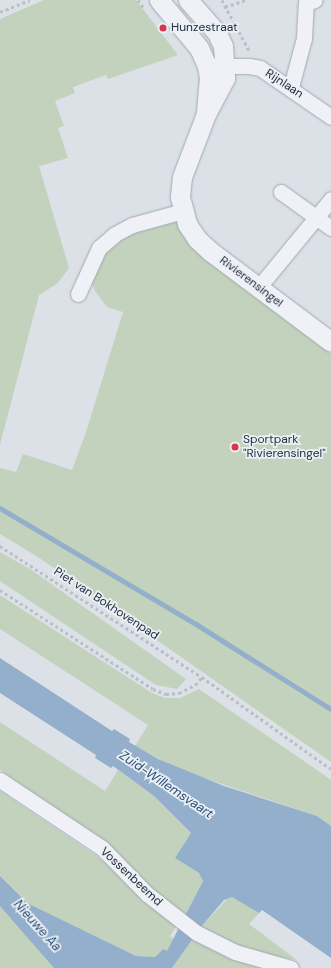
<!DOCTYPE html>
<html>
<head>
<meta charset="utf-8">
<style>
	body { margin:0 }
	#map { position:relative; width:331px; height:968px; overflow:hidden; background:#dce1e8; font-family:"DM Sans",sans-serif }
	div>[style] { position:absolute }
	.green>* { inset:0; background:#c2d2bc }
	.water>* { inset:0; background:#93afcc }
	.stream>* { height:4.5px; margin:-2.25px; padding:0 2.25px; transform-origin:2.25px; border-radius:2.25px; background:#93afcc }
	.path>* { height:2.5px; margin-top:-1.25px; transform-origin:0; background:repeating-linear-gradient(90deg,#babec6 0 3px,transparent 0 6px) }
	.roads { filter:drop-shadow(0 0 1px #a1a8b2) drop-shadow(0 0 1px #a1a8b2) }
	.minor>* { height:15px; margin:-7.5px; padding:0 7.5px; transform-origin:7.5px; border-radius:7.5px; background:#eff1f6 }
	.tertiary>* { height:19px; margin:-9.5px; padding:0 9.5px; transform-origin:9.5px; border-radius:9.5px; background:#eff1f6 }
	.dots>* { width:11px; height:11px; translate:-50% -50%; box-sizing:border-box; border:2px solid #ebf0f5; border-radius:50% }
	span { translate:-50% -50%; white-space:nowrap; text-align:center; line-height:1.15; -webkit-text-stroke:3.5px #ebf0f5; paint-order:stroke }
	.poi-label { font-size:12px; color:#242e3f }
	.left { translate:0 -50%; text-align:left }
	.street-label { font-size:12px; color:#242e3f }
	.water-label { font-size:13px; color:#2b4d77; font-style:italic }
</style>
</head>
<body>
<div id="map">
	<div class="green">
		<div style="clip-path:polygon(44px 0,136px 0,178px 55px,108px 79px,106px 75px,73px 87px,75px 93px,55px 101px,64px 126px,58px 128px,68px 158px,39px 166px,69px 268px,58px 283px,39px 295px,0 445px,0 19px)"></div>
		<div style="clip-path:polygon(176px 215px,194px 248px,204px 259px,331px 354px,331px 762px,38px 557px,0 534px,0 468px,16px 472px,23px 454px,72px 470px,86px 432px,123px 312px,107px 307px,95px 291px,87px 272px,109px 241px)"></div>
		<div style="clip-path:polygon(0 552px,30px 569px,186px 679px,177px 689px,156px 685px,0 581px)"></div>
		<div style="clip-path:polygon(0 595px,152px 693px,165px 698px,180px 698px,199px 689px,317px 770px,331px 780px,331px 826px,317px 816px,180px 770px,135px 746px,148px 725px,0 629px)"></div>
		<div style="clip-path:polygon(0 722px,105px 791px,118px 770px,154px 796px,191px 833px,175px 858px,199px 873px,203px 880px,185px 919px,161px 901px,108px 844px,0 770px)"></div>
		<div style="clip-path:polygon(0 791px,98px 857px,177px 925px,170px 936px,174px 939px,167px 951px,163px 949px,155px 957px,136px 956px,26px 903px,0 876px)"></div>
		<div style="clip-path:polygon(229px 897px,237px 898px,259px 913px,249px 924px,297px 960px,240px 949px,201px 927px)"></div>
		<div style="clip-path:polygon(0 906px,47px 957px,54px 968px,0 968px)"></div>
		<div style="clip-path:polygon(194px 935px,266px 968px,172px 968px)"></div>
	</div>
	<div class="water">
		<div style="clip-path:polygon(0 658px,112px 731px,114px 729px,130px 739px,129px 742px,158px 759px,224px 786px,317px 816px,331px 826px,331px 958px,262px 910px,259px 913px,232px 897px,224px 900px,201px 927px,172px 968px,54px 968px,0 906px,0 876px,27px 903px,136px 956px,155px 957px,163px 949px,167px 951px,203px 881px,199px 873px,175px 858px,191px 833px,154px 796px,113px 766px,111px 768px,95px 758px,96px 755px,0 693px)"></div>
	</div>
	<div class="stream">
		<div style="left:0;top:508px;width:228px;rotate:30.6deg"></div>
		<div style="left:196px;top:624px;width:160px;rotate:32.2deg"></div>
	</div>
	<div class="path">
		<div style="left:138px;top:0;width:10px;rotate:53deg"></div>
		<div style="left:222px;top:0;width:59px;rotate:61.7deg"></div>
		<div style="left:225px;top:7px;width:21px;rotate:-19deg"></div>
		<div style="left:0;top:12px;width:32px;rotate:-22deg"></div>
		<div style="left:0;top:546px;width:241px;rotate:33deg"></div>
		<div style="left:202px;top:677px;width:158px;rotate:35.5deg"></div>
		<div style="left:0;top:590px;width:182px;rotate:32.9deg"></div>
		<div style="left:153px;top:689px;width:14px;rotate:21deg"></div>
		<div style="left:166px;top:694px;width:13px;rotate:-4deg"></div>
		<div style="left:179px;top:693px;width:18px;rotate:-27deg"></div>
		<div style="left:195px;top:685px;width:11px;rotate:-49deg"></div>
	</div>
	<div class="roads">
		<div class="minor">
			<div style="left:214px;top:66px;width:35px"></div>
			<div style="left:249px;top:66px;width:11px;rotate:10deg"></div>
			<div style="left:260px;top:68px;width:86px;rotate:34.6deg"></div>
			<div style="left:291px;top:87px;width:51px;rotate:-75.1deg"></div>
			<div style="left:304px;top:38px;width:35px;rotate:-87deg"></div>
			<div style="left:306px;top:3px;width:9px;rotate:-18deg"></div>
			<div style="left:281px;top:192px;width:62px;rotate:35.8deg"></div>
			<div style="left:258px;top:288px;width:115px;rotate:-50.6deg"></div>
			<div style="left:78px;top:294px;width:51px;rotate:-65.5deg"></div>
			<div style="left:99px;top:248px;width:21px;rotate:-41deg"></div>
			<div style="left:115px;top:234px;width:19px;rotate:-28deg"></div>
			<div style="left:132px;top:225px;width:53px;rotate:-15.4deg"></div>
			<div style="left:0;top:780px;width:123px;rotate:33.7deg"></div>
			<div style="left:102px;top:848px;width:64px;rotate:45.6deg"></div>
			<div style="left:147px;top:894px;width:63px;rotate:38deg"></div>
			<div style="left:197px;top:933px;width:42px;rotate:26.6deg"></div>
			<div style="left:235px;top:952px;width:58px;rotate:15.9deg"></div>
		</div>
		<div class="tertiary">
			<div style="left:159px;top:0;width:62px;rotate:50.2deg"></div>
			<div style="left:199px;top:48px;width:20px;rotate:66deg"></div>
			<div style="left:207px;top:66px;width:11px;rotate:80deg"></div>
			<div style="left:209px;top:77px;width:33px;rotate:95deg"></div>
			<div style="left:188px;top:0;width:44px;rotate:48.7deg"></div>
			<div style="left:217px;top:33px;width:14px;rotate:65deg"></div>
			<div style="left:223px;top:46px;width:32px;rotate:86deg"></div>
			<div style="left:225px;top:78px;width:41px;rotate:117.8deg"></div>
			<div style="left:206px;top:114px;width:67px;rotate:110.9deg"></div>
			<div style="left:182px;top:177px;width:20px;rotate:96deg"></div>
			<div style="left:180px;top:197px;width:28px;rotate:75deg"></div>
			<div style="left:187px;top:224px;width:18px;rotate:56deg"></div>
			<div style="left:197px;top:239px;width:18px;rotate:43deg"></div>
			<div style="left:210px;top:251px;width:151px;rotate:36.9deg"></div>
		</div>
	</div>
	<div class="dots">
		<div style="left:163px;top:28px;background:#da344d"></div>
		<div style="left:235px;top:447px;background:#da344d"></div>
	</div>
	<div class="poi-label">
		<span class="left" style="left:171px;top:28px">Hunzestraat</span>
		<span class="left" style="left:243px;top:447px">Sportpark<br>"Rivierensingel"</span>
	</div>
	<div class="street-label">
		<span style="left:284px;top:84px;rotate:33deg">Rijnlaan</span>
		<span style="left:251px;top:282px;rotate:37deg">Rivierensingel</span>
		<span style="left:106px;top:604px;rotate:33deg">Piet van Bokhovenpad</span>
		<span style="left:131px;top:877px;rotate:43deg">Vossenbeemd</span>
	</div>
	<div class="water-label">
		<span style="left:166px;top:785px;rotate:34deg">Zuid-Willemsvaart</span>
		<span style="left:37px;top:926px;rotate:48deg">Nieuwe Aa</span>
	</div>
</div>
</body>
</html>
